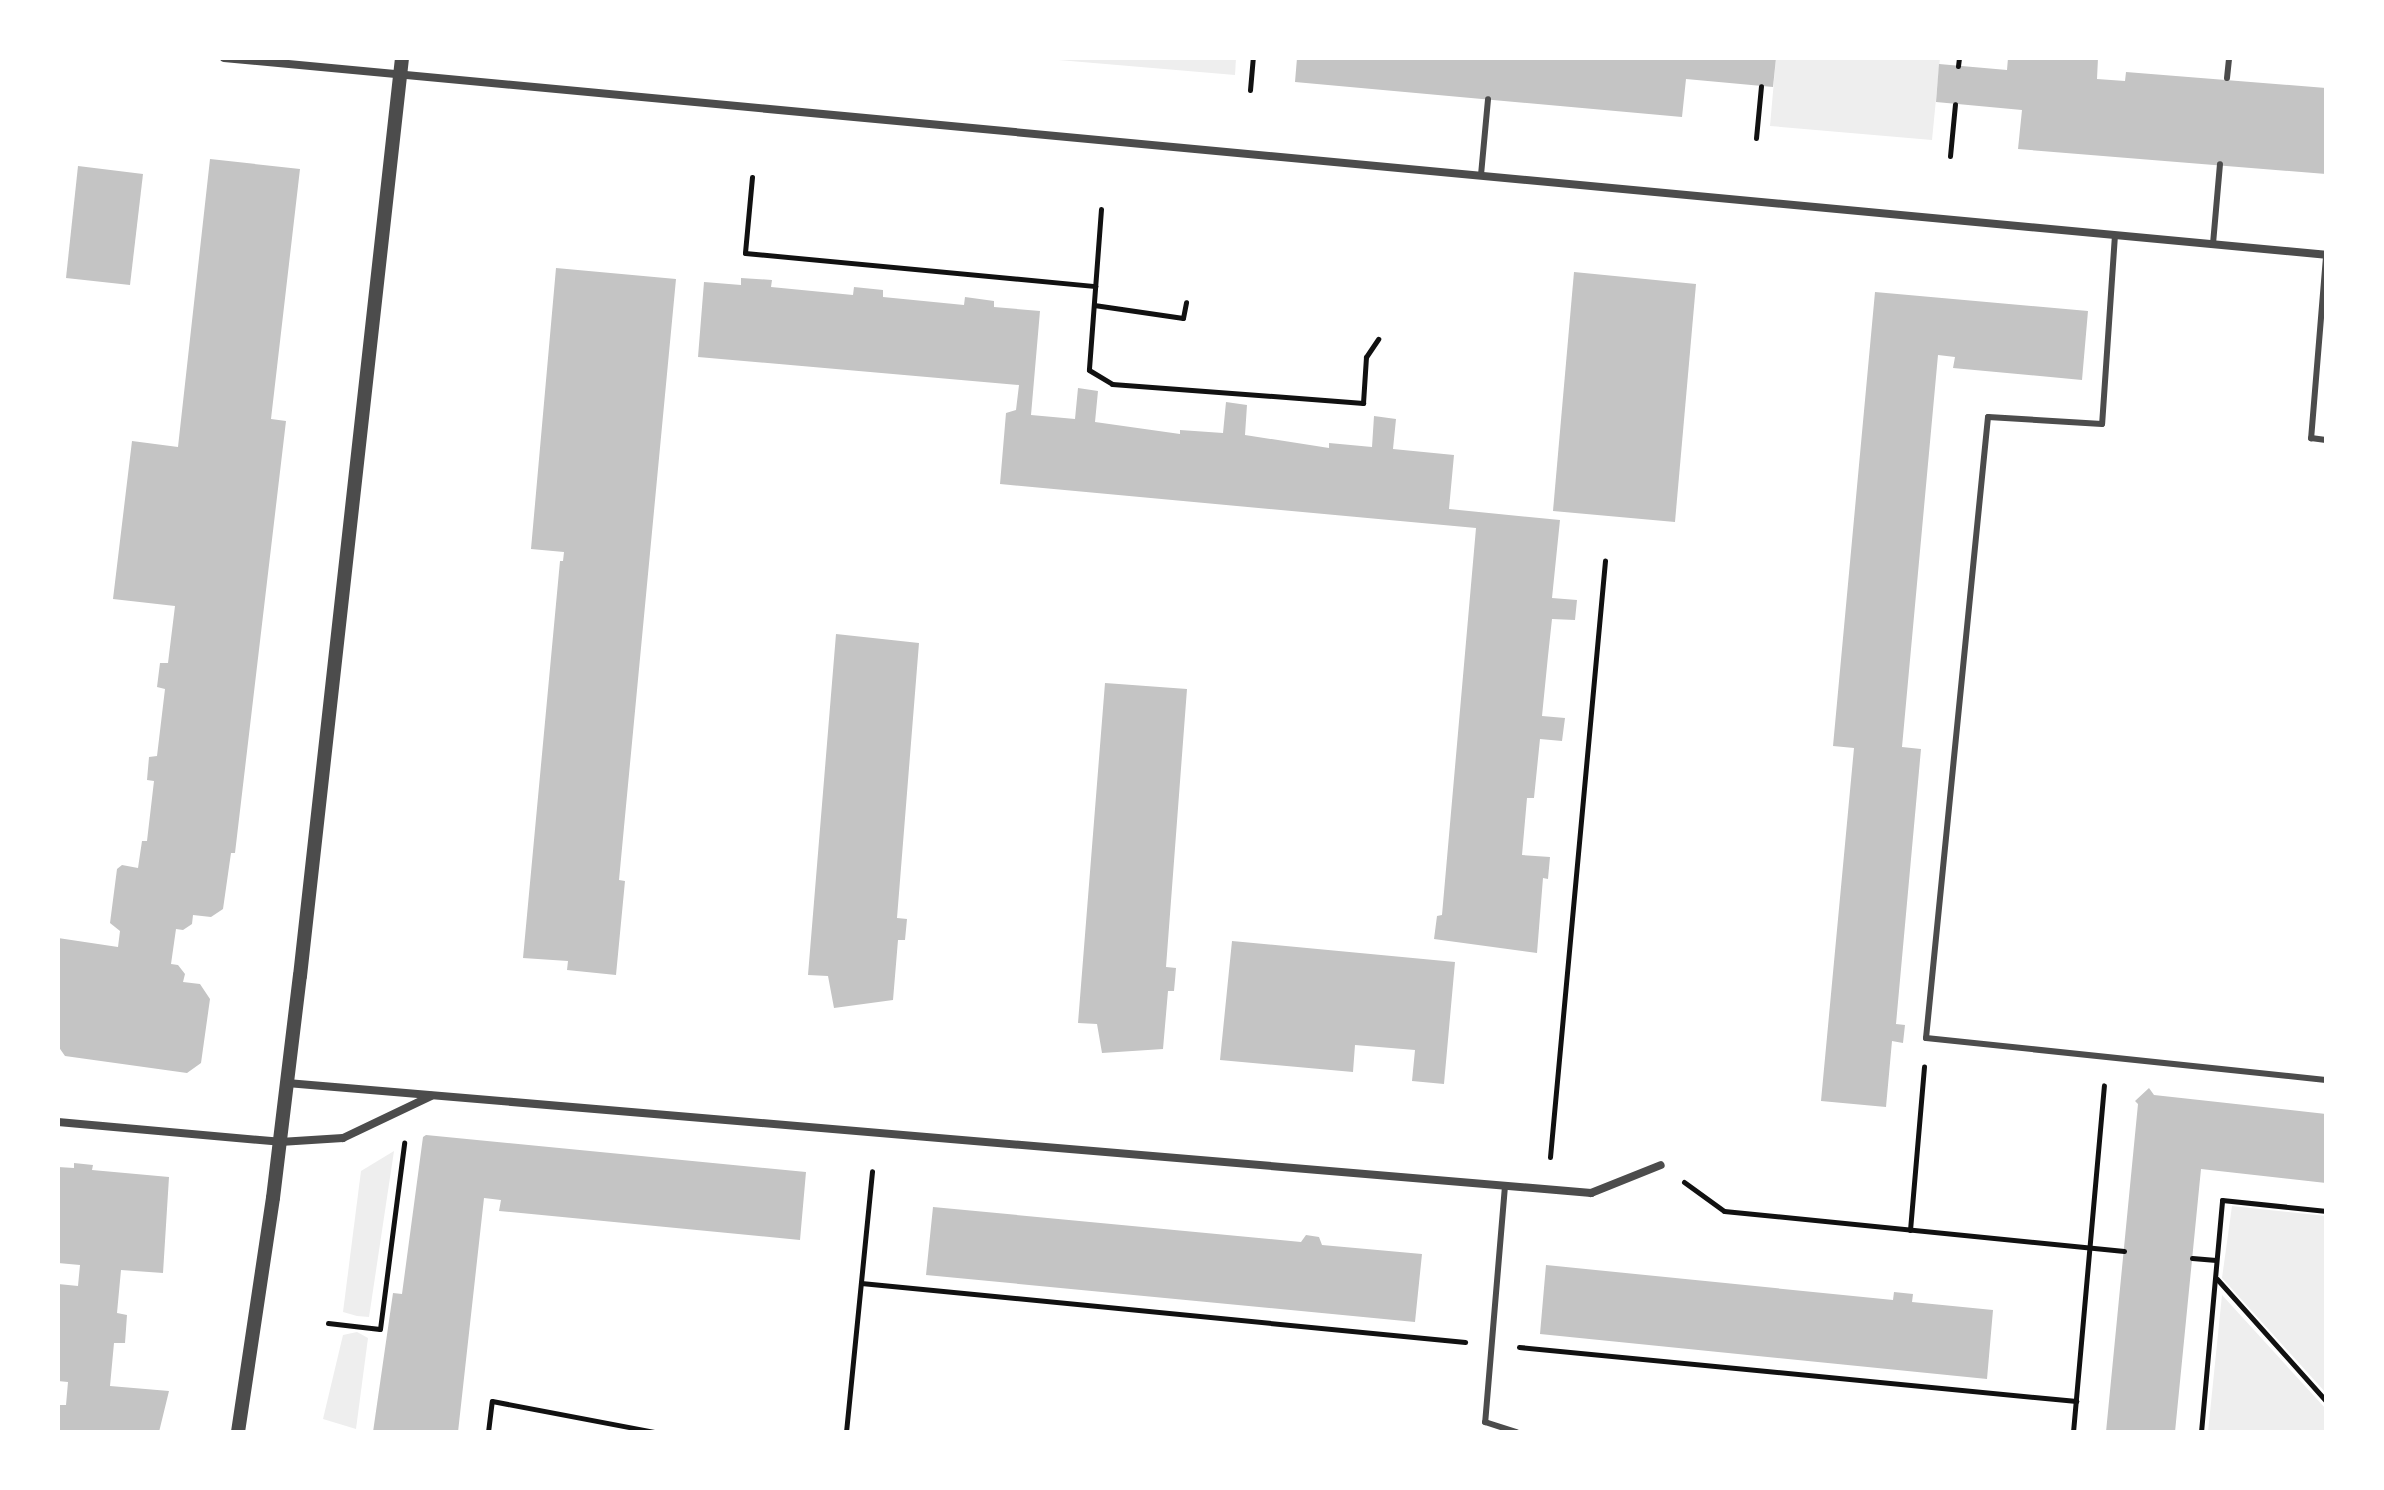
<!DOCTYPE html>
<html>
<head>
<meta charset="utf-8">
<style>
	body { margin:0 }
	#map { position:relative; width:2384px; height:1490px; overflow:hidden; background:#fff; font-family:Helvetica,sans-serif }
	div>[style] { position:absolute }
	.green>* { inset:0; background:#eee }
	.building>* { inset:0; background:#c4c4c4 }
	.path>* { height:5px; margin:-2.5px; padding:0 2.5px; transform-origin:2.5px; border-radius:2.5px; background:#111 }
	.service>* { height:6px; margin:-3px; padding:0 3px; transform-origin:3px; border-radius:3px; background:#4c4c4c }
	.minor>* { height:8px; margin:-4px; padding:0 4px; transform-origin:4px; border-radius:4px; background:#4c4c4c }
	.tertiary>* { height:14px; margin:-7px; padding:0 7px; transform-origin:7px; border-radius:7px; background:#4c4c4c }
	span { translate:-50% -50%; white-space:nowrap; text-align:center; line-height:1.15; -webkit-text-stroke:7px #fff; paint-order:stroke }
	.frame { position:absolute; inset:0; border:60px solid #fff; pointer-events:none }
</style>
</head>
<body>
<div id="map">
	<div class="green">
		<div style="clip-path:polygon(1035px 58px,1236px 58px,1235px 75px)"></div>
		<div style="clip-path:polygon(1776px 58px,1940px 58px,1932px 140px,1770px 126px)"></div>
		<div style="clip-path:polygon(394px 1151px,369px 1317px,357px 1316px,343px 1312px,361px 1171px)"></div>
		<div style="clip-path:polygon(2232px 1206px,2326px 1216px,2326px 1393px,2222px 1278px)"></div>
		<div style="clip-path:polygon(2222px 1295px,2326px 1409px,2326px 1432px,2208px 1432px)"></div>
		<div style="clip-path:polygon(357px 1332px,368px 1338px,356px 1429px,323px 1419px,343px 1335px)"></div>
	</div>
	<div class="building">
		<div style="clip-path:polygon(1297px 58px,1776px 58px,1773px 87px,1686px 79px,1682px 117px,1295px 82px)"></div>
		<div style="clip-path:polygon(2008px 58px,2098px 58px,2097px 79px,2125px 81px,2126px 72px,2326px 88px,2326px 174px,2018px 149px,2022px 110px,1936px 102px,1939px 64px,2007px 70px)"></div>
		<div style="clip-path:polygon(210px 159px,300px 169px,271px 419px,286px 421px,235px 853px,231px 853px,223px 909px,211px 917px,193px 915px,192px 924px,183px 930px,176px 929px,171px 964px,178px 965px,185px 974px,183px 982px,200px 984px,210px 999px,201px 1063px,187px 1073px,65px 1056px,58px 1046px,58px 938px,118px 947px,120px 931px,110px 923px,117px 869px,122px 865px,138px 868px,142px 841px,147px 841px,154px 781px,147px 780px,149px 757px,157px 756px,165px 689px,157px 687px,160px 663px,168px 663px,175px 606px,113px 599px,132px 441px,178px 447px)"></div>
		<div style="clip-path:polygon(78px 166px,143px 174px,130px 285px,66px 278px)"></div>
		<div style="clip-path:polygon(556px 268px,676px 279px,624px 827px,619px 880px,625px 881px,616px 975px,567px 970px,568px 961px,523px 958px,560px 561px,563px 561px,564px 552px,531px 549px)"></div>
		<div style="clip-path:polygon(1574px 272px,1696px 284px,1675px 522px,1553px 511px)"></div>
		<div style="clip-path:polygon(741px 278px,772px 280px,771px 287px,853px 295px,854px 287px,883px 290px,883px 297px,964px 305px,965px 297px,994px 301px,994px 307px,1040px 311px,1031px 415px,1075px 419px,1078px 388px,1098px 391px,1095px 422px,1180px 434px,1180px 430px,1223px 433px,1226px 402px,1247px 405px,1245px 435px,1329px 448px,1329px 443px,1372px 447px,1374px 416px,1396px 419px,1393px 449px,1454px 455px,1449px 509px,1560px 520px,1552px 598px,1577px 600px,1575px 620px,1552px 619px,1548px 656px,1542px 716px,1565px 718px,1562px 741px,1540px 739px,1534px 798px,1527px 798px,1522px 855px,1550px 857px,1548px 879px,1543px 878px,1537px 953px,1434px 939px,1437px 916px,1442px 915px,1476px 528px,1000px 484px,1006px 413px,1016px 410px,1019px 385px,698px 357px,704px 282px,741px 285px)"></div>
		<div style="clip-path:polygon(1875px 292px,2088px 311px,2082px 380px,1953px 368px,1955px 357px,1938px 355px,1902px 747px,1921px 749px,1896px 1024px,1905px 1025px,1903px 1043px,1892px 1041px,1886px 1107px,1821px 1101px,1854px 748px,1833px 746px)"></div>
		<div style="clip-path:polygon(836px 634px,919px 643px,897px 918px,907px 919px,905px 940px,898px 940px,893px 1000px,834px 1008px,828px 976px,808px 975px)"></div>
		<div style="clip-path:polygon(1105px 683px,1187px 689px,1166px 967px,1176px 968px,1175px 980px,1174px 991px,1168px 991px,1163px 1049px,1102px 1053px,1097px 1024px,1078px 1023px)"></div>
		<div style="clip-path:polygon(1232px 941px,1455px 962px,1444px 1084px,1412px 1081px,1415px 1050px,1355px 1045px,1353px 1072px,1220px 1060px)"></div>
		<div style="clip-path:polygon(2149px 1088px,2154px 1095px,2326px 1114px,2326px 1183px,2201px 1169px,2175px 1432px,2106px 1432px,2138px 1104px,2135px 1101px)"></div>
		<div style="clip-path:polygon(426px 1135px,806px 1172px,800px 1240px,499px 1211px,501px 1200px,484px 1198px,458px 1432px,373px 1432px,393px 1293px,402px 1294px,423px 1137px)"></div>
		<div style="clip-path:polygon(74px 1163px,93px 1165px,92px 1170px,169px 1177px,163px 1273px,121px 1270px,117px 1313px,127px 1315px,125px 1343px,114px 1343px,110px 1386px,169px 1391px,159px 1432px,58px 1432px,58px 1405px,66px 1405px,68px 1382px,58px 1381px,58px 1284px,78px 1286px,80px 1265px,58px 1263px,58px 1167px,74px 1168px)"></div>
		<div style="clip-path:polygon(933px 1207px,1301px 1242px,1306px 1235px,1319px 1237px,1322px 1245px,1422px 1254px,1415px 1322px,926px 1275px)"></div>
		<div style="clip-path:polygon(1546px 1265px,1893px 1300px,1894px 1292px,1913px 1294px,1912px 1302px,1993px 1310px,1987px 1379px,1540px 1334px)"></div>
	</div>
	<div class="path">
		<div style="left:1958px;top:66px;width:8px;rotate:-83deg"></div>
		<div style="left:1250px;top:90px;width:32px;rotate:-85deg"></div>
		<div style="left:1756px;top:138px;width:52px;rotate:-84.5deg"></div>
		<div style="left:1950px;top:156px;width:52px;rotate:-84.5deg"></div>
		<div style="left:752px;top:177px;width:76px;rotate:95.3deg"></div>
		<div style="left:745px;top:253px;width:352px;rotate:5.4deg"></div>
		<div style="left:1101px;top:209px;width:161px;rotate:94.3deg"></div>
		<div style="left:1089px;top:370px;width:27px;rotate:31deg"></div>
		<div style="left:1112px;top:384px;width:252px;rotate:4.3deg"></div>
		<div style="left:1363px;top:403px;width:46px;rotate:-86.3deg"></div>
		<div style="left:1366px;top:357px;width:22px;rotate:-56deg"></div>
		<div style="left:1094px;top:305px;width:90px;rotate:8.3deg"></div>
		<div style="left:1183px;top:318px;width:16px;rotate:-79deg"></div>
		<div style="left:1550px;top:1157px;width:599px;rotate:-84.73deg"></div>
		<div style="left:1684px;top:1182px;width:49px;rotate:35.9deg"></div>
		<div style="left:1724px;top:1211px;width:402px;rotate:5.7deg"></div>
		<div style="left:1910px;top:1230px;width:164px;rotate:-85.1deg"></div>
		<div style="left:2192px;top:1258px;width:24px;rotate:5deg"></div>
		<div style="left:2217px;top:1279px;width:164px;rotate:48.2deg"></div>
		<div style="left:861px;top:1283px;width:607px;rotate:5.58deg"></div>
		<div style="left:328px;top:1323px;width:52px;rotate:6.6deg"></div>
		<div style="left:380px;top:1329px;width:188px;rotate:-82.6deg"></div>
		<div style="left:1519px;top:1347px;width:560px;rotate:5.54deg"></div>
		<div style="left:488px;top:1432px;width:31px;rotate:-83deg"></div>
		<div style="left:492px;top:1401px;width:165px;rotate:10.8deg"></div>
		<div style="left:846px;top:1432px;width:262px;rotate:-84.3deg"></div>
		<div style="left:2073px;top:1432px;width:348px;rotate:-84.9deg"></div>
		<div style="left:2201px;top:1432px;width:233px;rotate:-84.8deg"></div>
		<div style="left:2222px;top:1200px;width:105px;rotate:6deg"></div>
	</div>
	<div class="service">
		<div style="left:2227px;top:78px;width:20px;rotate:-84deg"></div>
		<div style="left:1481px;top:175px;width:76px;rotate:-84.7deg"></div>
		<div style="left:2115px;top:235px;width:189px;rotate:93.9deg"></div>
		<div style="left:2102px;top:424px;width:114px;rotate:-176.5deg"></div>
		<div style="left:1988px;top:417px;width:624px;rotate:95.7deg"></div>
		<div style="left:1926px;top:1038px;width:402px;rotate:6deg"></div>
		<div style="left:2213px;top:244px;width:80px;rotate:-85deg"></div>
		<div style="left:2326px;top:257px;width:182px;rotate:94.7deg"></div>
		<div style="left:2311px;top:438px;width:15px;rotate:8deg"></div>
		<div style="left:1505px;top:1186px;width:237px;rotate:94.8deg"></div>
		<div style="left:1485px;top:1422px;width:33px;rotate:18deg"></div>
	</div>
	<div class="minor">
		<div style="left:224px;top:58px;width:2111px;rotate:5.35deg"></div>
		<div style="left:287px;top:1083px;width:1309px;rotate:4.82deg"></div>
		<div style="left:1591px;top:1193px;width:75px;rotate:-21.8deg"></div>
		<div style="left:58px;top:1122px;width:223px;rotate:5.1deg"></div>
		<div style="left:280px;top:1142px;width:63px;rotate:-3.6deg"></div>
		<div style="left:343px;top:1138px;width:98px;rotate:-25.5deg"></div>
	</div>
	<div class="tertiary">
		<div style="left:238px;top:1432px;width:237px;rotate:-81.5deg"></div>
		<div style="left:273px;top:1198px;width:224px;rotate:-83.1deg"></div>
		<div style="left:300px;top:976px;width:924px;rotate:-83.66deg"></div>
	</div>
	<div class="frame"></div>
</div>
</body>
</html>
